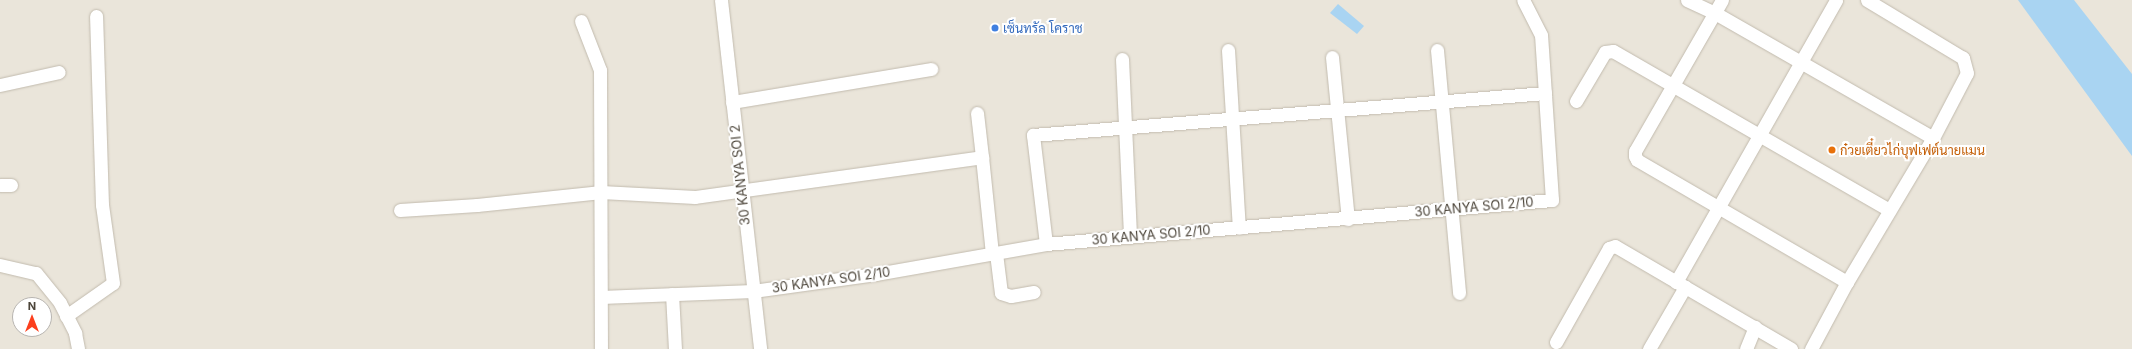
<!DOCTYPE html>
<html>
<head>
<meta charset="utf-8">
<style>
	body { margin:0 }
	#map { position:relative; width:2132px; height:349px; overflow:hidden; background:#f6f3ec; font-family:Inter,Sarabun,sans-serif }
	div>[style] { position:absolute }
	.residential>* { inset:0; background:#eae5da }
	.water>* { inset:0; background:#a9d4f2 }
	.roads { filter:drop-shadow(0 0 1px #c2bbae) drop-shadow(0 0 1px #c2bbae) }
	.street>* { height:13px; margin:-6.5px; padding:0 6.5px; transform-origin:6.5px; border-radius:6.5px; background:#fff }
	.dots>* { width:11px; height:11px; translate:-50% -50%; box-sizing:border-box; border:2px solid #fff; border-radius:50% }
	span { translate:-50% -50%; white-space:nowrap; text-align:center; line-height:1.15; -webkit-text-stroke:4px #fff; paint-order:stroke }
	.shop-label { font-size:13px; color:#366cbe }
	.left { translate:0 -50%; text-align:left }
	.food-label { font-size:13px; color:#c56008 }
	.street-label { font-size:13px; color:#4b4439 }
	.north { position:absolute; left:12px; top:297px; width:40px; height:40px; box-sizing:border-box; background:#fff; border:1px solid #b7b4b0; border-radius:50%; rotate:0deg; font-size:11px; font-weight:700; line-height:16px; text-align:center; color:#4b4439 }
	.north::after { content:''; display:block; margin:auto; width:14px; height:18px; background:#fc3f1d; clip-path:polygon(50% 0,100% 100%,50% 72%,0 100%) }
</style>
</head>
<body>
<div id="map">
	<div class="residential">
		<div style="clip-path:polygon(evenodd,0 0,2132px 0,2132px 349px,0 349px,0 0,20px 305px,44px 305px,44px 329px,20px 329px,20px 305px)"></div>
	</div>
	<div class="water">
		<div style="clip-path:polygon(2018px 0,2074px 0,2132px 74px,2132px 156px)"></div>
		<div style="clip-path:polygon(1338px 4px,1364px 26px,1357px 34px,1330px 13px)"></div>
	</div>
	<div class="roads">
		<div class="street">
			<div style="left:721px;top:0;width:351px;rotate:83.6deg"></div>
			<div style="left:1687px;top:0;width:31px;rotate:25deg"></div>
			<div style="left:1715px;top:13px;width:251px;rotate:29.8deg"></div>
			<div style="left:1722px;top:0;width:174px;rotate:119.9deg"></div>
			<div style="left:1635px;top:151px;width:5px;rotate:90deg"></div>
			<div style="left:1635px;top:156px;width:4px;rotate:63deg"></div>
			<div style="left:1637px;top:160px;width:243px;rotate:30.2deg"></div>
			<div style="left:581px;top:21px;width:53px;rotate:68.8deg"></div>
			<div style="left:600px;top:70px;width:279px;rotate:89.8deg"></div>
			<div style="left:1228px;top:50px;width:178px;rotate:86.5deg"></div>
			<div style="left:1437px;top:50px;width:244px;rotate:84.8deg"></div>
			<div style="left:1332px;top:57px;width:163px;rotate:84.4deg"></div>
			<div style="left:1122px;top:59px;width:178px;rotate:87.4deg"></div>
			<div style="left:0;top:85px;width:60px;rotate:-12.4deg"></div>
			<div style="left:1576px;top:101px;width:57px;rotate:-59.4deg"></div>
			<div style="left:1605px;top:52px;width:8px;rotate:-7deg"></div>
			<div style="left:1613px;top:51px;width:319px;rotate:29.9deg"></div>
			<div style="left:732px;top:102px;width:202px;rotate:-9.4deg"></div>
			<div style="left:977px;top:113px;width:44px;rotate:83.5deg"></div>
			<div style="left:0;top:185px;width:11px"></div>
			<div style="left:400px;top:210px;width:77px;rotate:-3.7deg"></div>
			<div style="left:477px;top:205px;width:125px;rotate:-6deg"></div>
			<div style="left:601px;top:192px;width:94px;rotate:3deg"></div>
			<div style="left:695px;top:197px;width:290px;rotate:-7.9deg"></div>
			<div style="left:982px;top:157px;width:98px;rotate:84.1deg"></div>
			<div style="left:1046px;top:244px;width:110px;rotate:-96.8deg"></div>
			<div style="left:1033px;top:135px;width:514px;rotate:-4.69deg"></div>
			<div style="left:996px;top:253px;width:40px;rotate:82.9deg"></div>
			<div style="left:1001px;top:293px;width:10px;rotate:17deg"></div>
			<div style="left:1011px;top:296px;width:23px;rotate:-10deg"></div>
			<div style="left:0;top:265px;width:37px;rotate:13deg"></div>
			<div style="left:36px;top:273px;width:38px;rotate:51deg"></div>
			<div style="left:60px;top:303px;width:34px;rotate:63deg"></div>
			<div style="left:75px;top:333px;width:16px;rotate:79deg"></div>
			<div style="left:1676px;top:282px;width:324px;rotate:-60.4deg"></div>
			<div style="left:672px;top:294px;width:55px;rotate:86.9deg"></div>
			<div style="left:601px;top:297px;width:152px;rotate:-2.3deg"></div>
			<div style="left:753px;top:291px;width:124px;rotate:-7.9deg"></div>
			<div style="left:876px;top:274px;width:173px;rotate:-10deg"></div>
			<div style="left:1046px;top:244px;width:508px;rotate:-4.97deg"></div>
			<div style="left:1552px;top:200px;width:165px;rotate:-93.8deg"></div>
			<div style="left:1541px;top:35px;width:39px;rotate:-117deg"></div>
			<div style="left:66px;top:316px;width:57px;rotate:-35.1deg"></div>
			<div style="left:113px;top:283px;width:79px;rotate:-98deg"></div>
			<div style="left:102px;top:205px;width:189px;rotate:-91.8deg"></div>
			<div style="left:1556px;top:342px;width:108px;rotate:-60.6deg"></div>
			<div style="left:1609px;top:248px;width:6px;rotate:-18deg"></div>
			<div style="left:1615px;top:246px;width:204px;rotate:30.3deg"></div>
			<div style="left:1649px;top:349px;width:72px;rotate:-59.9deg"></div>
			<div style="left:1746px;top:349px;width:24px;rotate:-68deg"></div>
			<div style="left:1811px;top:349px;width:76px;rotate:-61.8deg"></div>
			<div style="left:1847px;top:282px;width:168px;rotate:-59.2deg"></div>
			<div style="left:1933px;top:138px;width:73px;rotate:-62.4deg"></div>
			<div style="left:1967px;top:73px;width:16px;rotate:-105deg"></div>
			<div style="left:1963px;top:58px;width:112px;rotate:-148.9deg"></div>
		</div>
	</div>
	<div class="dots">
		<div style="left:995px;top:28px;background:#3f7fe0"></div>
		<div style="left:1832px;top:150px;background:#e8710a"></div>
	</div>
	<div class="shop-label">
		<span class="left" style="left:1003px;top:28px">เซ็นทรัล โคราช</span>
	</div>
	<div class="food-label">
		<span class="left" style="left:1840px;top:150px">ก๋วยเตี๋ยวไก่บุฟเฟต์นายแมน</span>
	</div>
	<div class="street-label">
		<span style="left:740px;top:175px;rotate:-96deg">30 KANYA SOI 2</span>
		<span style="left:1474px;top:207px;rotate:-5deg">30 KANYA SOI 2/10</span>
		<span style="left:1151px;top:235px;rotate:-5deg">30 KANYA SOI 2/10</span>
		<span style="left:831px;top:280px;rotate:-8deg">30 KANYA SOI 2/10</span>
	</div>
	<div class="north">N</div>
</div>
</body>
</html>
